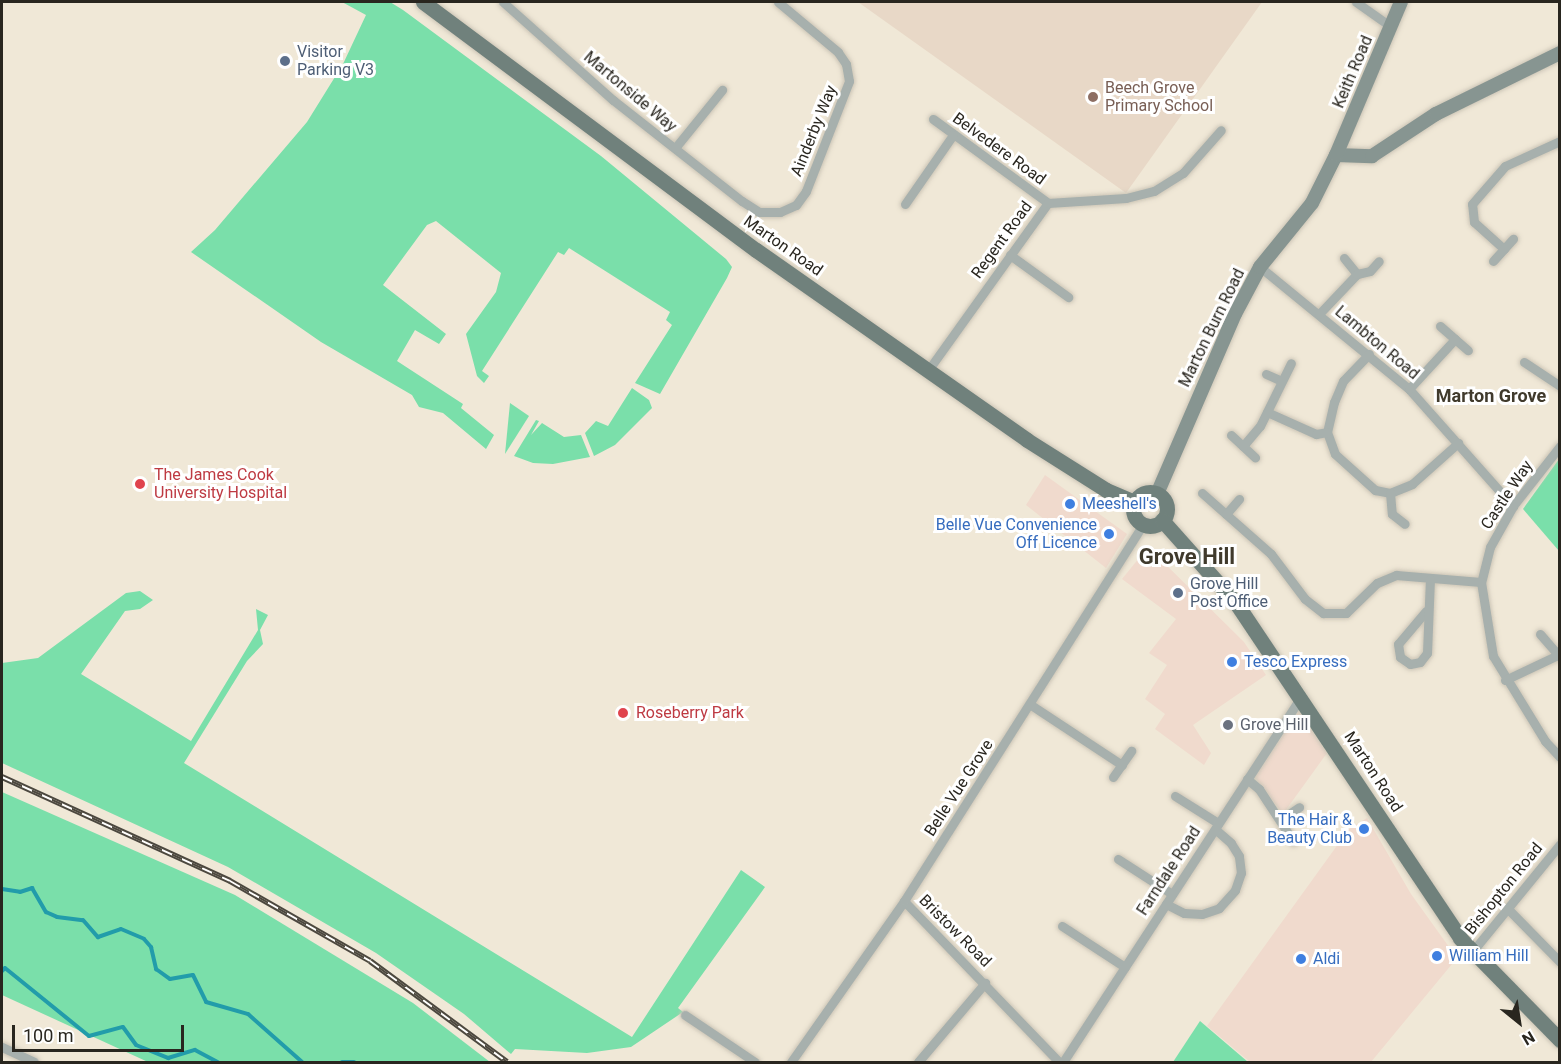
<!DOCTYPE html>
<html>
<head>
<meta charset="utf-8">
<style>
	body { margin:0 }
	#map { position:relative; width:1561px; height:1064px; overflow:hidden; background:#f0e8d7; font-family:Roboto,sans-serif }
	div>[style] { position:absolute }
	.commercial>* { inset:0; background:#f0dacd }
	.education>* { inset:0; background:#e8d8c7 }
	.green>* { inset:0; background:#7adfaa }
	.stream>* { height:4px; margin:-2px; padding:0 2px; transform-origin:2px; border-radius:2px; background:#229caa }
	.roads { filter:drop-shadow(0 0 2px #ccc5b6) drop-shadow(0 0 2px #ccc5b6) }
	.street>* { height:9px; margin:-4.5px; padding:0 4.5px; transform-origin:4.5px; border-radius:4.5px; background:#a7b0ad }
	.secondary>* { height:14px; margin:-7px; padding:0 7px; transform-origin:7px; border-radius:7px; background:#879591 }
	.primary>* { height:15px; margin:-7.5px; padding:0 7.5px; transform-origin:7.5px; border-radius:7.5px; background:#70817c }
	.primary>.ring { margin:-7.5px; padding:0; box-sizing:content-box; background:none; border:15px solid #70817c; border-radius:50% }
	.rail>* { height:6px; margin-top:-3px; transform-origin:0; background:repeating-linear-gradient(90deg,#fff 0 11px,#4c483f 0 22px); box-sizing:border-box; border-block:2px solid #4c483f }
	.dots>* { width:16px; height:16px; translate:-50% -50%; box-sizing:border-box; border:3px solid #fff; border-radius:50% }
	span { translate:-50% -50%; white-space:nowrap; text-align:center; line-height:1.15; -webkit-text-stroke:6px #fff; paint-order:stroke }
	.service-label { font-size:16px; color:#4e5e75 }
	.left { translate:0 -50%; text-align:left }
	.street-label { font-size:16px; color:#29261f }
	.education-label { font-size:16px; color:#785e54 }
	.health-label { font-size:16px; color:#be3a42 }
	.shop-label { font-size:16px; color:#366cbe }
	.right { translate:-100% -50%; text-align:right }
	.worship-label { font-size:16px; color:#5b616d }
	.neighbourhood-label { font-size:18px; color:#403a2c; font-weight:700 }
	.district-label { font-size:22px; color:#403a2c; font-weight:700 }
	.frame { position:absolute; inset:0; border:3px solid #29261f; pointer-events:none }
	.north { position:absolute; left:1489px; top:992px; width:60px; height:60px; -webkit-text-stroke:4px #fff; paint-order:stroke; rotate:150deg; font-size:16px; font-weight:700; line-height:24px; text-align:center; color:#29261f }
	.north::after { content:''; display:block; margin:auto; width:21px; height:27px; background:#29261f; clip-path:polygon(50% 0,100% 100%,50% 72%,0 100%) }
	.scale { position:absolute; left:12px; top:1025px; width:172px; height:27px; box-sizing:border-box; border:3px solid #29261f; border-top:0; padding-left:8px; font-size:18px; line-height:21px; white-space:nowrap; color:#29261f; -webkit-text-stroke:4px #fff; paint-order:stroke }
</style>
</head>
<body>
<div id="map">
	<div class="commercial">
		<div style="clip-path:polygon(1045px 475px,1127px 534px,1106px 568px,1026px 505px)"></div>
		<div style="clip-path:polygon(1148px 547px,1244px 642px,1266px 675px,1193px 725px,1211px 753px,1204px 765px,1155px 729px,1165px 714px,1145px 699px,1167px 665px,1149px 653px,1176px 619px,1122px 579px)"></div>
		<div style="clip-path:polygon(1299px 711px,1327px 753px,1283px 814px,1255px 777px)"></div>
		<div style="clip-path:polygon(1367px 818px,1411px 894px,1457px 958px,1371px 1062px,1250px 1062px,1207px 1026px,1349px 829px)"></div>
	</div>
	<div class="education">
		<div style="clip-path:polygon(858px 2px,1262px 2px,1126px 193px)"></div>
	</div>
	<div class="green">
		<div style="clip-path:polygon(342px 2px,390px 2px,403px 10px,601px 156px,726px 259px,732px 267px,727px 278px,660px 394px,635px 383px,672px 325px,666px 320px,670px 312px,569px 248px,564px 255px,558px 252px,482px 371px,489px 376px,484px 383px,477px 376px,466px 334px,496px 292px,501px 273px,436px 221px,427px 225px,383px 285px,446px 334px,439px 344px,415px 330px,397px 361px,463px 404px,461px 408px,494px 435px,486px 449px,443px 413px,419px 407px,412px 395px,321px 342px,191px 252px,215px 230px,307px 122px,343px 64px,366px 15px)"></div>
		<div style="clip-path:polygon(632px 388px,649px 400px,652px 408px,615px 445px,594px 456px,585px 433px,596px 421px,608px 426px)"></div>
		<div style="clip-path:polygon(510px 403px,529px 416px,505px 454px)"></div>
		<div style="clip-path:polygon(536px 420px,539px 421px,531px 435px,542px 423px,564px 437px,581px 435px,590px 457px,553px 464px,533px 463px,514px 456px)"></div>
		<div style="clip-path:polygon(1559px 459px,1559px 551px,1523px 509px)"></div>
		<div style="clip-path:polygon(140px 591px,153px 600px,140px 609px,125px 611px,81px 674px,191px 741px,258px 630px,256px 609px,268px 615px,260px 630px,263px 644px,247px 661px,184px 763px,632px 1037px,741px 870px,765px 887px,678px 1008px,683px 1012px,631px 1047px,587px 1053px,515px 1049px,511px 1054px,464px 1014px,376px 953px,228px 867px,2px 763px,2px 663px,38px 658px,126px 593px)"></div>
		<div style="clip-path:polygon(2px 792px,235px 895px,413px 1003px,490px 1062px,148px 1062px,2px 995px)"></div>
		<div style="clip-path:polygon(1200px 1021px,1248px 1062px,1173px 1062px)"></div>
	</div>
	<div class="stream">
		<div style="left:2px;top:889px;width:18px;rotate:9deg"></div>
		<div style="left:20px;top:892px;width:13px;rotate:-18deg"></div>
		<div style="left:32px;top:888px;width:28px;rotate:60deg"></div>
		<div style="left:46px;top:912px;width:12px;rotate:24deg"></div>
		<div style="left:57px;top:917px;width:26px;rotate:7deg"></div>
		<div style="left:83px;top:920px;width:23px;rotate:49deg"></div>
		<div style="left:98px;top:937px;width:24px;rotate:-19deg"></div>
		<div style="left:121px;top:929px;width:25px;rotate:23deg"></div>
		<div style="left:144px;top:939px;width:11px;rotate:49deg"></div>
		<div style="left:151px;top:947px;width:23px;rotate:77deg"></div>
		<div style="left:156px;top:969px;width:17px;rotate:36deg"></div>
		<div style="left:170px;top:979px;width:23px;rotate:-10deg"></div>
		<div style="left:193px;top:975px;width:30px;rotate:64deg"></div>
		<div style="left:206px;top:1002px;width:44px;rotate:15.9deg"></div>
		<div style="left:248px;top:1014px;width:72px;rotate:41.6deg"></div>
		<div style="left:2px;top:971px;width:4px;rotate:-45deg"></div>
		<div style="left:5px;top:968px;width:108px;rotate:39deg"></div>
		<div style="left:89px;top:1036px;width:35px;rotate:-15deg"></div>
		<div style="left:123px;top:1027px;width:22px;rotate:54deg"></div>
		<div style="left:136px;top:1045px;width:35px;rotate:22deg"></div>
		<div style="left:168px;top:1058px;width:28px;rotate:-17deg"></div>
		<div style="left:195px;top:1050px;width:26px;rotate:28deg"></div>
		<div style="left:342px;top:1062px;width:12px"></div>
	</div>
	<div class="roads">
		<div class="street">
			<div style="left:503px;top:2px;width:147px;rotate:41.7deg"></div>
			<div style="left:613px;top:100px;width:164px;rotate:38.1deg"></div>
			<div style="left:742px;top:201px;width:20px;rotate:33deg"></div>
			<div style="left:759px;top:212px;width:21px"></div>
			<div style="left:780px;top:212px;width:17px;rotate:-24deg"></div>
			<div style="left:796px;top:205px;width:17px;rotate:-54deg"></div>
			<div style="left:806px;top:191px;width:118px;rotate:-68.6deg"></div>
			<div style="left:849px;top:81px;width:17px;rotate:-100deg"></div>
			<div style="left:846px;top:64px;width:14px;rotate:-124deg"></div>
			<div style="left:838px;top:52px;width:78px;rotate:-140.2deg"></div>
			<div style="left:1356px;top:2px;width:42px;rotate:35.2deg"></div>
			<div style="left:933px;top:119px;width:142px;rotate:36.1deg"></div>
			<div style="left:675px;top:148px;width:75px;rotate:-51deg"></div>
			<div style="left:905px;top:204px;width:84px;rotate:-55.2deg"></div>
			<div style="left:1504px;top:249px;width:40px;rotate:-138deg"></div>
			<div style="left:1474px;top:222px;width:18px;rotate:-96deg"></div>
			<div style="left:1472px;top:204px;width:50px;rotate:-49deg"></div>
			<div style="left:1505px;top:166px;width:60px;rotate:-24.4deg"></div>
			<div style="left:1010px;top:255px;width:72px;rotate:35.9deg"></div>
			<div style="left:1344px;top:258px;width:21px;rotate:51deg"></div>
			<div style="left:1493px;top:261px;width:30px;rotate:-48deg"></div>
			<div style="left:1260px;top:267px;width:193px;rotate:39.3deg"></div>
			<div style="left:1409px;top:389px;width:157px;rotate:48.4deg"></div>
			<div style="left:1319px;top:314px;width:55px;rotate:-46.5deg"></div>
			<div style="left:1357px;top:274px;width:13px;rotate:-13deg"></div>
			<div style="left:1370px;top:271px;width:13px;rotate:-48deg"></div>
			<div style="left:1440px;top:326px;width:37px;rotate:41deg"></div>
			<div style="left:1369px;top:354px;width:37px;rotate:134deg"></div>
			<div style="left:1343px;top:381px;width:23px;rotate:113deg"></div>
			<div style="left:1334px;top:402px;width:31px;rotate:103deg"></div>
			<div style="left:1327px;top:432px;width:23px;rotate:70deg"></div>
			<div style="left:1335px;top:454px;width:54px;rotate:42deg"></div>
			<div style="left:1375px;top:490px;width:15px;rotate:11deg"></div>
			<div style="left:1390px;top:493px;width:24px;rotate:-22deg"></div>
			<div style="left:1412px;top:484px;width:62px;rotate:-41.7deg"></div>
			<div style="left:1524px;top:362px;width:43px;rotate:33.7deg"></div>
			<div style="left:929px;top:369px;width:204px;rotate:-54.4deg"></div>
			<div style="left:1048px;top:203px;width:78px;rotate:-3.7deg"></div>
			<div style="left:1126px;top:198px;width:29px;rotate:-14deg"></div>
			<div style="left:1154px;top:191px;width:34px;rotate:-32deg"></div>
			<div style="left:1183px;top:173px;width:57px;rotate:-48.5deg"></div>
			<div style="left:1266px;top:374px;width:17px;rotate:24deg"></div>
			<div style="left:1409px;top:389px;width:68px;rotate:-47.4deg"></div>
			<div style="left:1267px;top:412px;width:54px;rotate:24.2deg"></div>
			<div style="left:1316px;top:434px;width:11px;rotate:-10deg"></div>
			<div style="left:1231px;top:435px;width:33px;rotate:43deg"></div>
			<div style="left:1243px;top:446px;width:26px;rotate:-50deg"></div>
			<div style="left:1260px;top:426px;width:70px;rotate:-63.8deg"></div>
			<div style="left:1560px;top:446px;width:76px;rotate:128.1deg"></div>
			<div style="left:1513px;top:506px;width:47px;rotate:119.3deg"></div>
			<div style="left:1490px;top:547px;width:36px;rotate:104deg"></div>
			<div style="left:1481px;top:582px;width:75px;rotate:80.8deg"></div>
			<div style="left:1493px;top:656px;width:100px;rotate:58.5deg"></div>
			<div style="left:1545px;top:741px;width:22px;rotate:47deg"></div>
			<div style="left:1202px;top:493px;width:92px;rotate:41.5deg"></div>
			<div style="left:1271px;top:554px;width:56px;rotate:52.9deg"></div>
			<div style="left:1305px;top:599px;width:23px;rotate:38deg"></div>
			<div style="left:1323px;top:613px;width:23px"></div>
			<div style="left:1346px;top:613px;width:43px;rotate:-44.1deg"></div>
			<div style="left:1377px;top:583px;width:21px;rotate:-23deg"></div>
			<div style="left:1396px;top:575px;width:85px;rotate:4.7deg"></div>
			<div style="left:1390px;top:493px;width:21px;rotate:85deg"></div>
			<div style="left:1392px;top:514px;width:16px;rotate:38deg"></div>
			<div style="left:1226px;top:514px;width:20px;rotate:-49deg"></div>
			<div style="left:1426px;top:611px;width:43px;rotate:130.3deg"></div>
			<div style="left:1398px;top:644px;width:13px;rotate:81deg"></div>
			<div style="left:1400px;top:657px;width:12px;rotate:35deg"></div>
			<div style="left:1410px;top:664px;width:10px;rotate:-11deg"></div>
			<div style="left:1420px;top:662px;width:11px;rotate:-52deg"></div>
			<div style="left:1427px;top:653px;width:74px;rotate:-87.7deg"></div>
			<div style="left:1540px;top:634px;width:30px;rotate:49deg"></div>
			<div style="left:1505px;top:680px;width:59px;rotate:-25.3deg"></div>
			<div style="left:1031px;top:705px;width:109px;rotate:33.4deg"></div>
			<div style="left:1113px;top:777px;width:32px;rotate:-55deg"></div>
			<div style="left:1247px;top:779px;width:16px;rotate:40deg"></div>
			<div style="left:1259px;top:789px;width:62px;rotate:56.8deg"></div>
			<div style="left:1175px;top:796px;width:51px;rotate:32.1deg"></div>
			<div style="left:1280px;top:820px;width:23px;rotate:-34deg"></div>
			<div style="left:1118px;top:859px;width:64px;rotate:32.9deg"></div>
			<div style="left:904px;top:901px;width:223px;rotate:46.1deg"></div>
			<div style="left:1166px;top:904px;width:20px;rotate:27deg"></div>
			<div style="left:1184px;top:913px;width:18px;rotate:3deg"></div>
			<div style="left:1202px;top:914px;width:18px;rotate:-19deg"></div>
			<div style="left:1219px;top:908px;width:24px;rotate:-48deg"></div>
			<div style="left:1235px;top:890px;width:18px;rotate:-71deg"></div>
			<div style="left:1241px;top:873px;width:17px;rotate:-97deg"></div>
			<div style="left:1239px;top:856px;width:15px;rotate:-122deg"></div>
			<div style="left:1231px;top:843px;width:21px;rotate:-139deg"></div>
			<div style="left:1508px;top:909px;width:74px;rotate:45.5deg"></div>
			<div style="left:1062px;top:926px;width:75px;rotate:33.1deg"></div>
			<div style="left:1472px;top:952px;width:139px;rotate:-50.8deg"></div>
			<div style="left:685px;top:1015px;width:84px;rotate:33.9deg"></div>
			<div style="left:2px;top:1047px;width:35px;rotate:25deg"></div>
			<div style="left:791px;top:1062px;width:197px;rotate:-54.9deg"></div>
			<div style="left:904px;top:901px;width:446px;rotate:-57.6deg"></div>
			<div style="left:918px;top:1062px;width:104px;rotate:-49.7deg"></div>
			<div style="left:1063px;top:1062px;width:436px;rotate:-56.9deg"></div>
		</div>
		<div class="secondary">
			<div style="left:1336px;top:155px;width:36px;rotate:2deg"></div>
			<div style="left:1372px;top:156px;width:77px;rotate:-33.3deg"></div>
			<div style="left:1436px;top:114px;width:138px;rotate:-26.2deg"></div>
			<div style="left:1157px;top:494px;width:196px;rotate:-66.6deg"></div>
			<div style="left:1235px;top:314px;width:53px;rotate:-62deg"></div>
			<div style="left:1260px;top:267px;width:82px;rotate:-50.9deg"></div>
			<div style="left:1312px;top:203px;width:54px;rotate:-63.4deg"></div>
			<div style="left:1336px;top:155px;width:166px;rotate:-67deg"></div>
		</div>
		<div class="primary">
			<div style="left:423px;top:2px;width:415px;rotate:36.7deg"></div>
			<div style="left:756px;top:250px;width:331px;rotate:35deg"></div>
			<div style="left:1027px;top:440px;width:93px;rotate:32.3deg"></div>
			<div style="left:1106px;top:490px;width:30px;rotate:23deg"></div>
			<div class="ring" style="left:1133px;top:492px;width:19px;height:19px"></div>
			<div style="left:1162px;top:520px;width:111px;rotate:48.3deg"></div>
			<div style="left:1236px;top:603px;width:403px;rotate:56.2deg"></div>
			<div style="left:1460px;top:938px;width:143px;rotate:45.6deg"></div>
		</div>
	</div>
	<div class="rail">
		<div style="left:2px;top:777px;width:251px;rotate:24.5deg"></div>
		<div style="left:230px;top:881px;width:161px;rotate:29.7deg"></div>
		<div style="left:370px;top:961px;width:170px;rotate:36.4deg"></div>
	</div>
	<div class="dots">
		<div style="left:285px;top:61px;background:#5c6f8a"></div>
		<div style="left:1093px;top:97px;background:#8d6e63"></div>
		<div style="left:140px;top:484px;background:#e0444e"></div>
		<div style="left:1070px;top:504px;background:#3f7fe0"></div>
		<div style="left:1109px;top:534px;background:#3f7fe0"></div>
		<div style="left:1178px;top:593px;background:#5c6f8a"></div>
		<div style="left:1232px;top:662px;background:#3f7fe0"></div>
		<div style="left:623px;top:713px;background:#e0444e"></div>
		<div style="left:1228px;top:725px;background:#6b7280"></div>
		<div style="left:1364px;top:829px;background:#3f7fe0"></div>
		<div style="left:1437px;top:956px;background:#3f7fe0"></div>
		<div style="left:1301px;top:959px;background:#3f7fe0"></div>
	</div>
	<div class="service-label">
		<span class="left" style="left:297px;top:61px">Visitor<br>Parking V3</span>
		<span class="left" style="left:1190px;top:593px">Grove Hill<br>Post Office</span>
	</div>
	<div class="street-label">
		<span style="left:1353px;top:72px;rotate:-67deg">Keith Road</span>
		<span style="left:630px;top:92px;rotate:40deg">Martonside Way</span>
		<span style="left:814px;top:131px;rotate:-68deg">Ainderby Way</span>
		<span style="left:999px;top:149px;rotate:36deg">Belvedere Road</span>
		<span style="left:1002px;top:240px;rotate:-54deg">Regent Road</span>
		<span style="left:783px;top:246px;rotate:35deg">Marton Road</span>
		<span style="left:1212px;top:328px;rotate:-64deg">Marton Burn Road</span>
		<span style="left:1377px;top:343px;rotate:40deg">Lambton Road</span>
		<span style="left:1507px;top:495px;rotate:-56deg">Castle Way</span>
		<span style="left:1373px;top:772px;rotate:57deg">Marton Road</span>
		<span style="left:959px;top:788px;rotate:-57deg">Belle Vue Grove</span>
		<span style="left:1169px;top:871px;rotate:-57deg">Farndale Road</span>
		<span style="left:1504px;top:889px;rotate:-51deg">Bishopton Road</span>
		<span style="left:955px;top:931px;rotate:45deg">Bristow Road</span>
	</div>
	<div class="education-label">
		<span class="left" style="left:1105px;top:97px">Beech Grove<br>Primary School</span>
	</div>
	<div class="health-label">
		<span class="left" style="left:154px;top:484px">The James Cook<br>University Hospital</span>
		<span class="left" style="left:636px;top:713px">Roseberry Park</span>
	</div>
	<div class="shop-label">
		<span class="left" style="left:1082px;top:504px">Meeshell's</span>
		<span class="right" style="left:1097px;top:534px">Belle Vue Convenience<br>Off Licence</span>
		<span class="left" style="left:1244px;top:662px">Tesco Express</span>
		<span class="right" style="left:1352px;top:829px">The Hair &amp;<br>Beauty Club</span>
		<span class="left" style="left:1449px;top:956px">William Hill</span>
		<span class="left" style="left:1313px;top:959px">Aldi</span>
	</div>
	<div class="worship-label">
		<span class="left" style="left:1240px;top:725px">Grove Hill</span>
	</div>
	<div class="neighbourhood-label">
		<span style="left:1491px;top:396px">Marton Grove</span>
	</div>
	<div class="district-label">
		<span style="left:1187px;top:557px">Grove Hill</span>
	</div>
	<div class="frame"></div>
	<div class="north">N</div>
	<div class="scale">100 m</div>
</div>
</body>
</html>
